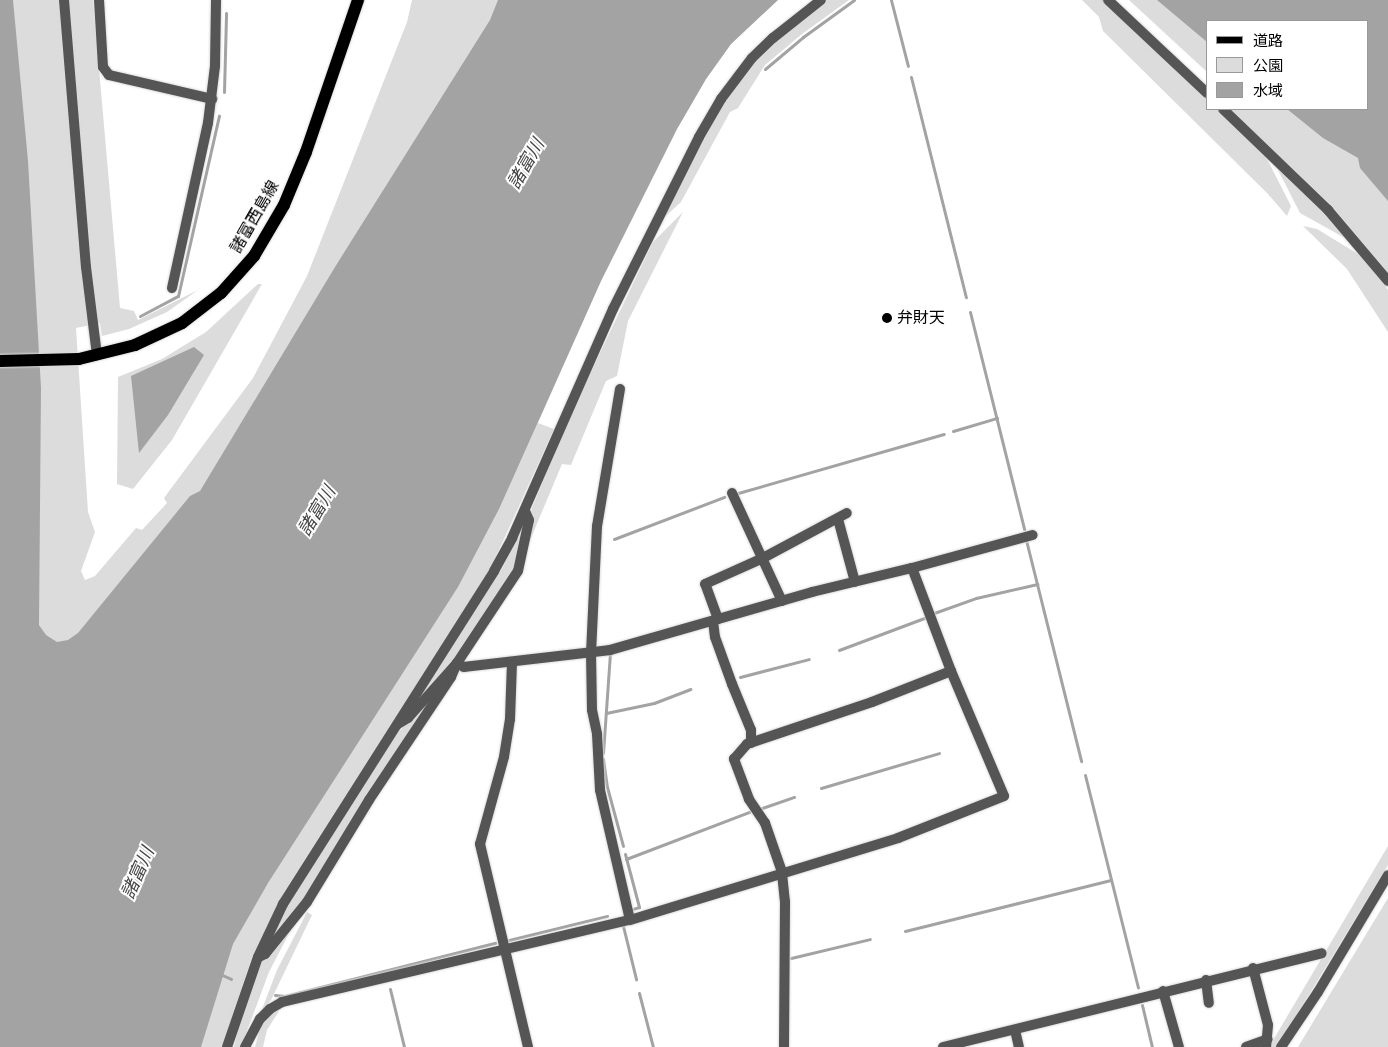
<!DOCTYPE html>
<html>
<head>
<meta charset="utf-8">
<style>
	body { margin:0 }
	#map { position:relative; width:1388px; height:1047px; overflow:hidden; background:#fff; font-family:"Work Sans","Noto Sans JP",sans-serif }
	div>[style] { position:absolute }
	.green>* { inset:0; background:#dcdcdc }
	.water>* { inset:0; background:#a3a3a3 }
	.stream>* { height:3px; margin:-1.5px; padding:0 1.5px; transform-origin:1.5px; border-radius:1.5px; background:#a3a3a3 }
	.roads { filter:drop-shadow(0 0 1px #dbdbdb) drop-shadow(0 0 1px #dbdbdb) }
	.street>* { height:10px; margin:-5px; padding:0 5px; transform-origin:5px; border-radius:5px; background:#555 }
	.primary>* { height:12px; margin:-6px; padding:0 6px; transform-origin:6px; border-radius:6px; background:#000 }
	.dots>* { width:14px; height:14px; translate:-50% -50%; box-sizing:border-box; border:2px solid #fff; border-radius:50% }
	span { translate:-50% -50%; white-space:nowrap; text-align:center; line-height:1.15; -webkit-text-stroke:4px #fff; paint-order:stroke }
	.street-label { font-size:16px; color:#000 }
	.poi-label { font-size:16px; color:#000 }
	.left { translate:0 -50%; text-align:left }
	.water-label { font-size:18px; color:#444; font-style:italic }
	.legend { position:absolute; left:1206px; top:20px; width:162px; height:90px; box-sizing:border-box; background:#fff; border:1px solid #999; margin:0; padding:6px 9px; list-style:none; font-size:15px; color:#000 }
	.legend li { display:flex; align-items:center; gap:10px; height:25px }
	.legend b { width:25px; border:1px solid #999 }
</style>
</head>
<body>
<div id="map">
	<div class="green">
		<div style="clip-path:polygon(3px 0,93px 0,120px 308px,134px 311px,138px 320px,198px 290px,167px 312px,129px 329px,102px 336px,100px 323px,76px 328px,88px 512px,95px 532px,81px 571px,85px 580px,95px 576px,136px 528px,142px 530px,167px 503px,164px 498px,253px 378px,307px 276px,407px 22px,412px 0,508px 0,213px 482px,85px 637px,41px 658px)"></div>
		<div style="clip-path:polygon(778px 0,731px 44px,706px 79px,677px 129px,601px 281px,538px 423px,554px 429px,491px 567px,284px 892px,252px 957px,222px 1047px,184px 1047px,216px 958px,718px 40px)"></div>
		<div style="clip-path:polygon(826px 0,849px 0,802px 34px,765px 65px,738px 108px,730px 112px,681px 202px,658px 223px,725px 96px,757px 57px)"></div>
		<div style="clip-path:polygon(1082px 0,1103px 0,1207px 99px,1207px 109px,1217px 109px,1266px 157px,1291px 206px,1287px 216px,1268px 194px,1103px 31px,1099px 17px)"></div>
		<div style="clip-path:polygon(1129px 0,1166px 0,1207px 34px,1207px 72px)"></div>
		<div style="clip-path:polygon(1229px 109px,1297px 109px,1354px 149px,1388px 188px,1388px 273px,1331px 205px)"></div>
		<div style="clip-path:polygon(1277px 168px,1324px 212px,1352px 242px,1300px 213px)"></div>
		<div style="clip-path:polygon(683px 212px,628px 321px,617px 376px,606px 381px,571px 465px,562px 464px,523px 557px,532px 508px,571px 414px,653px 242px)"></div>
		<div style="clip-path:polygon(1303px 226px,1317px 229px,1363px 257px,1376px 273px,1388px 290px,1388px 332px,1347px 269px)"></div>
		<div style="clip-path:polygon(258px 284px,262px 284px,172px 440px,133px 489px,117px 484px,118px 377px,162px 359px,206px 332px)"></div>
		<div style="clip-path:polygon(525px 520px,512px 574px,447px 671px,405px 715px,503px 567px)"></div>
		<div style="clip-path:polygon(439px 689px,301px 903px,266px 949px,291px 900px,395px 736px)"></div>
		<div style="clip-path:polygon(1388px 846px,1388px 865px,1286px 1032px,1276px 1047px,1269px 1047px)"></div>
		<div style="clip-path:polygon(1388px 898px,1388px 1047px,1298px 1047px)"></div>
		<div style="clip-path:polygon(307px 912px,312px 915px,271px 1000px,261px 1012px,277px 970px)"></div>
		<div style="clip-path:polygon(298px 916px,269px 972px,241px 1047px,234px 1047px,240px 1020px,261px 963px)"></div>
		<div style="clip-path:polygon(279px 1011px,267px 1030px,263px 1047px,255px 1047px,261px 1025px,273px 1012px)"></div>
	</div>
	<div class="water">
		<div style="clip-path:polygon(0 0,13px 0,28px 161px,41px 388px,39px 625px,46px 635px,57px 642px,68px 640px,78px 633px,190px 496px,200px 491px,335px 267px,490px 20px,498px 0,778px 0,731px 44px,706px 79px,677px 129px,601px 281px,499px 509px,458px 587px,268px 883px,233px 944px,201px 1047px,0 1047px)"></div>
		<div style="clip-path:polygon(1157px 0,1388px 0,1388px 201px,1360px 168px,1358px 158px,1323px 138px,1287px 109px,1367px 109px,1367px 21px,1207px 21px,1207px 42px)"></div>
		<div style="clip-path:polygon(194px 347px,204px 355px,168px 415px,139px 453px,131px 376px)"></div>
	</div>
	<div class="stream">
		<div style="left:891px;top:0;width:68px;rotate:75.6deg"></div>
		<div style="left:765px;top:69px;width:50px;rotate:-40.1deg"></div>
		<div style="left:803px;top:37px;width:63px;rotate:-36deg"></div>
		<div style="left:911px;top:77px;width:227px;rotate:76deg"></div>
		<div style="left:224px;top:92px;width:79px;rotate:-88.5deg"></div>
		<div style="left:970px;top:312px;width:224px;rotate:76deg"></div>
		<div style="left:140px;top:316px;width:43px;rotate:-27.8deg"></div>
		<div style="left:178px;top:296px;width:185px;rotate:-77.2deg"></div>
		<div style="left:953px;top:431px;width:46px;rotate:-16.5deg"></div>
		<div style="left:738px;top:493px;width:214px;rotate:-16deg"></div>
		<div style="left:614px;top:539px;width:118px;rotate:-20.9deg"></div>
		<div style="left:1026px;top:540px;width:228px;rotate:76deg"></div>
		<div style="left:934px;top:613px;width:45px;rotate:-19.7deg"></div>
		<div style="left:976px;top:598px;width:63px;rotate:-12.9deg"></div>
		<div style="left:839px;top:650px;width:91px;rotate:-20.6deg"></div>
		<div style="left:740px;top:677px;width:71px;rotate:-14.6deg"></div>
		<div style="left:606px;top:713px;width:49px;rotate:-11.8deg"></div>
		<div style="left:654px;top:703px;width:39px;rotate:-21deg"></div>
		<div style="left:603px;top:753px;width:99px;rotate:-86deg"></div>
		<div style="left:603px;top:759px;width:28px;rotate:82deg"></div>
		<div style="left:607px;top:787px;width:61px;rotate:74.8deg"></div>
		<div style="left:1085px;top:775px;width:219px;rotate:76deg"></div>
		<div style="left:821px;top:788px;width:123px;rotate:-16.5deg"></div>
		<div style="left:762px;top:808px;width:34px;rotate:-19deg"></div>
		<div style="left:625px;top:854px;width:55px;rotate:75.2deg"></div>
		<div style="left:639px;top:907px;width:6px;rotate:162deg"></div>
		<div style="left:626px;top:859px;width:132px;rotate:-20.9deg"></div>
		<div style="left:623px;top:926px;width:55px;rotate:76.2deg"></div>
		<div style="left:905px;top:931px;width:212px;rotate:-13.9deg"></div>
		<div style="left:509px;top:940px;width:101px;rotate:-13.8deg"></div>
		<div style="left:791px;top:958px;width:81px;rotate:-13.5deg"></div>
		<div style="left:220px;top:974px;width:12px;rotate:24deg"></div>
		<div style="left:390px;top:989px;width:60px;rotate:76.4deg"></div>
		<div style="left:639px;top:993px;width:56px;rotate:75.5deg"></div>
		<div style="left:275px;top:995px;width:10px;rotate:6deg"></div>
		<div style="left:285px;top:996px;width:217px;rotate:-14.2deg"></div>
		<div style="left:1142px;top:1005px;width:43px;rotate:76.6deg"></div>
	</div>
	<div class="roads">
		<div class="street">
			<div style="left:64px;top:0;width:268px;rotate:85.3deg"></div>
			<div style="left:86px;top:267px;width:89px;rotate:82.9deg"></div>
			<div style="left:99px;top:0;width:67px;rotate:86.6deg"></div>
			<div style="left:103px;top:67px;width:10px;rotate:53deg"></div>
			<div style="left:109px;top:75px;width:106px;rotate:13.1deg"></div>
			<div style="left:1108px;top:0;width:136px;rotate:43.2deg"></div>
			<div style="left:1223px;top:109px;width:146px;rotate:43.9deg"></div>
			<div style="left:1328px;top:210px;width:93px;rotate:49.8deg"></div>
			<div style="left:172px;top:288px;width:169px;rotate:-77.7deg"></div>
			<div style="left:208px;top:123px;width:57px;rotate:-83deg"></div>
			<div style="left:215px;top:66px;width:66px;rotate:-89.1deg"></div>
			<div style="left:620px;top:389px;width:139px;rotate:99.5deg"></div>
			<div style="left:597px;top:526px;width:127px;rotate:92.7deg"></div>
			<div style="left:591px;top:653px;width:57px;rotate:89deg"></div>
			<div style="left:592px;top:710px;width:25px;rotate:78deg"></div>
			<div style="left:597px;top:734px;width:56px;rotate:86.9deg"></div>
			<div style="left:600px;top:790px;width:133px;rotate:77deg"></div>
			<div style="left:732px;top:493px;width:119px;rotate:65.2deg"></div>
			<div style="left:838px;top:519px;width:65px;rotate:74.9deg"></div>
			<div style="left:718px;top:619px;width:37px;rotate:-110deg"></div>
			<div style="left:705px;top:584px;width:64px;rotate:-24.1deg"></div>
			<div style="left:763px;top:558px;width:95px;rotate:-28.2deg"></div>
			<div style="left:713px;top:621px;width:16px;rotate:83deg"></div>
			<div style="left:715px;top:637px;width:50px;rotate:70.1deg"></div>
			<div style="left:732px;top:684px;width:50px;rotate:67.6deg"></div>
			<div style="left:751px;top:730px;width:13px;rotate:90deg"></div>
			<div style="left:512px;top:662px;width:57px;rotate:92deg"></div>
			<div style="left:510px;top:719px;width:38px;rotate:99deg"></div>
			<div style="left:504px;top:757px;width:90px;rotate:105.4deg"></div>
			<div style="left:480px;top:844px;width:209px;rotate:76.7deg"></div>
			<div style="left:398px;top:724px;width:12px;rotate:-31deg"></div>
			<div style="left:408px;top:718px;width:74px;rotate:-48.3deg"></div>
			<div style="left:457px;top:663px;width:110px;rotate:-56.5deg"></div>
			<div style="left:518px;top:571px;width:52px;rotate:-77.8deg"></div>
			<div style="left:529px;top:520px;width:10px;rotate:-114deg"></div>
			<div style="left:259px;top:957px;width:7px;rotate:-27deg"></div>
			<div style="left:265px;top:954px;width:67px;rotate:-51.1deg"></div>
			<div style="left:307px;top:902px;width:119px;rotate:-58.7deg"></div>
			<div style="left:369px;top:800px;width:148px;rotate:-56.3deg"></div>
			<div style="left:451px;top:677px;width:15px;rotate:-67deg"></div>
			<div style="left:457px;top:663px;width:8px;rotate:30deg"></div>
			<div style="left:464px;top:667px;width:147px;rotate:-6.6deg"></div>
			<div style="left:610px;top:650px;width:210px;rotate:-16deg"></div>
			<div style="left:812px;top:592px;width:103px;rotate:-13.5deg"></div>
			<div style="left:912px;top:568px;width:125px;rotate:-15.3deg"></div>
			<div style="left:1253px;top:968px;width:59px;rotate:75.3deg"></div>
			<div style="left:1268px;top:1025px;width:22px;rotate:95deg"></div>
			<div style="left:1206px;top:980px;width:23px;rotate:83deg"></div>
			<div style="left:1163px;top:991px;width:58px;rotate:74.1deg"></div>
			<div style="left:1015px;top:1030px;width:17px;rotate:77deg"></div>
			<div style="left:227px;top:1047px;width:95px;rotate:-71deg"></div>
			<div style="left:258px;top:957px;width:59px;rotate:-64.7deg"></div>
			<div style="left:283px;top:904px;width:394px;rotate:-57.6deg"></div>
			<div style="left:494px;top:571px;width:38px;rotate:-61deg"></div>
			<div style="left:512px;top:538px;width:250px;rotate:-66.2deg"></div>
			<div style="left:613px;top:309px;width:192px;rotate:-63.4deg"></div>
			<div style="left:699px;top:137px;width:44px;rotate:-59.9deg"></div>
			<div style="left:721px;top:99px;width:51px;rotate:-52.9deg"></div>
			<div style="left:752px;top:58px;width:29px;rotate:-44deg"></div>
			<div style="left:773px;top:38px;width:61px;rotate:-38.4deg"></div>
			<div style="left:245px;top:1047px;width:32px;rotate:-62deg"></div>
			<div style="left:260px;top:1019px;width:14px;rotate:-45deg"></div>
			<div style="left:270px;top:1009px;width:14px;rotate:-30deg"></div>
			<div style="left:282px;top:1002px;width:358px;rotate:-13.3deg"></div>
			<div style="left:630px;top:920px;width:280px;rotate:-17deg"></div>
			<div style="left:898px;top:838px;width:114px;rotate:-21.6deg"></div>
			<div style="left:1004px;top:796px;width:136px;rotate:-113deg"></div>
			<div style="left:951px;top:671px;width:110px;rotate:-110.7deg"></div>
			<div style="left:784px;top:1047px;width:145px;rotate:-89.6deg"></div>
			<div style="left:785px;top:902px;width:30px;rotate:-96deg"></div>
			<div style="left:782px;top:872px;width:52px;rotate:-109.1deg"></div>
			<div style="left:765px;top:823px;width:29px;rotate:-124deg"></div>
			<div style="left:749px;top:799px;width:43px;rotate:-110.6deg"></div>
			<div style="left:734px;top:759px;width:20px;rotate:-49deg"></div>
			<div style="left:747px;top:744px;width:132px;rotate:-18.6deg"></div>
			<div style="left:872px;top:702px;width:85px;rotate:-21.4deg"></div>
			<div style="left:943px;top:1047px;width:390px;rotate:-13.9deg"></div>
			<div style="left:1246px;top:1047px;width:23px;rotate:-20deg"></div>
			<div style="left:1281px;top:1047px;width:66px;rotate:-56.1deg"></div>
			<div style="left:1318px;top:992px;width:136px;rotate:-59.1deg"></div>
		</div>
		<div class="primary">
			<div style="left:0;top:361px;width:79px;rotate:-1.5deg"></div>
			<div style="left:79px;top:359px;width:58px;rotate:-14deg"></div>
			<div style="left:135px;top:345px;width:52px;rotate:-25.1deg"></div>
			<div style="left:182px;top:323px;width:49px;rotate:-37.6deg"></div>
			<div style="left:221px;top:293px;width:50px;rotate:-48.3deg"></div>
			<div style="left:254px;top:256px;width:59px;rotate:-59.5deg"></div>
			<div style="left:284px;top:205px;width:57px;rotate:-67.5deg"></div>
			<div style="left:306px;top:152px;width:161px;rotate:-71.1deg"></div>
		</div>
	</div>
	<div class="dots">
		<div style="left:887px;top:318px;background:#000"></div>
	</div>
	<div class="street-label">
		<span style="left:255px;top:217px;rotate:-60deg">諸富西島線</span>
	</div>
	<div class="poi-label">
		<span class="left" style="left:897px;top:318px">弁財天</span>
	</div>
	<div class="water-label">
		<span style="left:526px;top:164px;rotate:-60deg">諸富川</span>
		<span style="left:317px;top:511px;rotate:-59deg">諸富川</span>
		<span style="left:138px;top:873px;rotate:-66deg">諸富川</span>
	</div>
	<ul class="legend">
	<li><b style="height:6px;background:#000"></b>道路</li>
	<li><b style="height:14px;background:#dcdcdc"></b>公園</li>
	<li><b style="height:14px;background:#a3a3a3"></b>水域</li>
	</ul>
</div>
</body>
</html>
